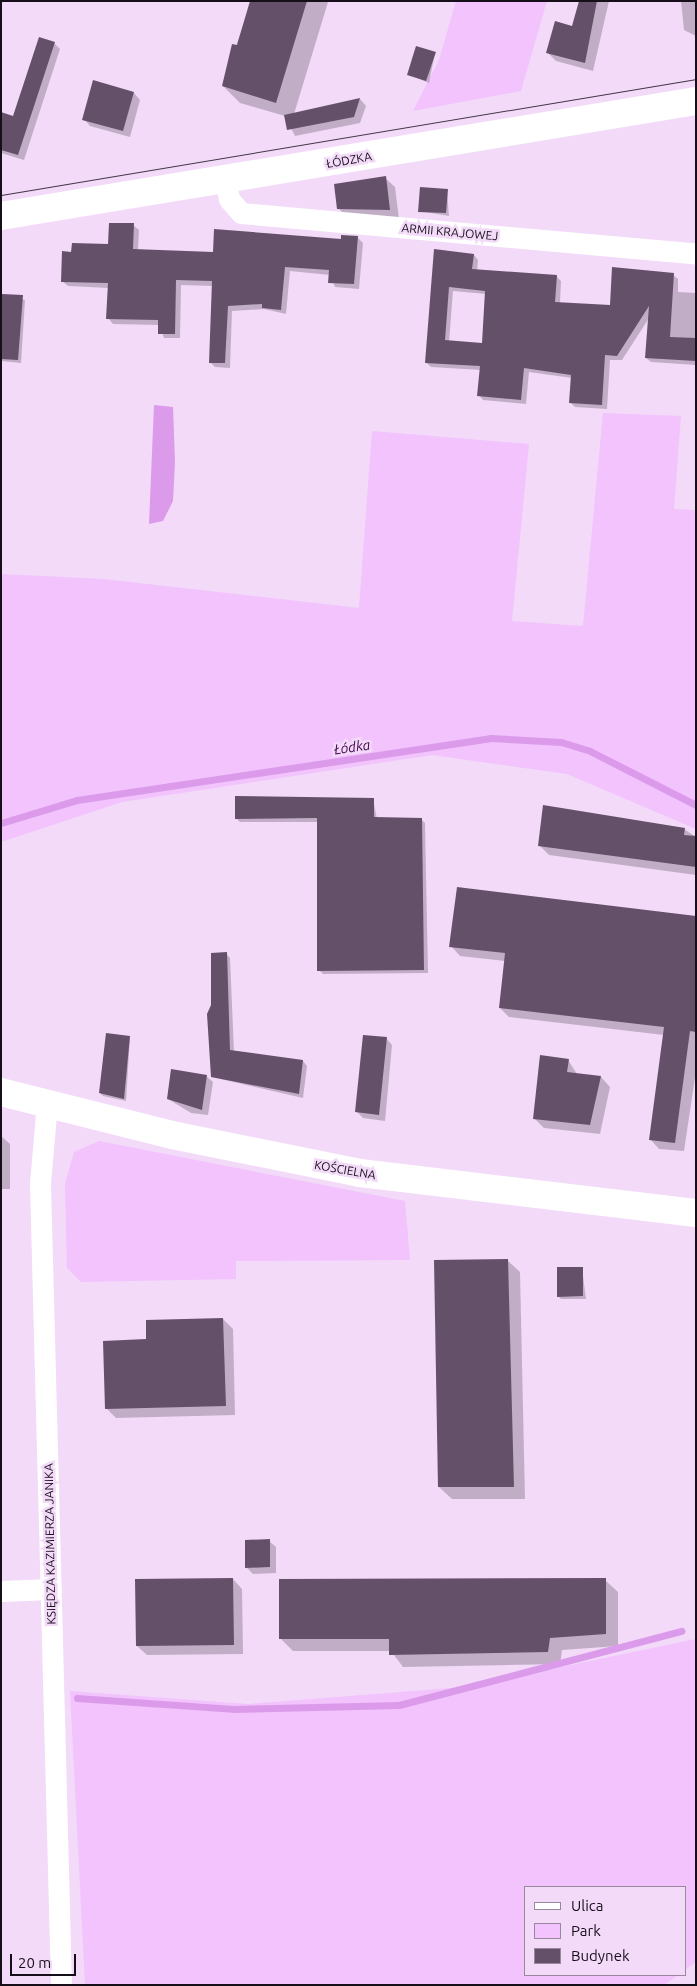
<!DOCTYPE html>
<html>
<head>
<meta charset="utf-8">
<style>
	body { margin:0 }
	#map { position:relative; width:697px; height:1986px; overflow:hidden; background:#f2daf8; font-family:Ubuntu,sans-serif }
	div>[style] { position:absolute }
	.green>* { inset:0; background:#f2c3fd }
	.water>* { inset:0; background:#db9bea }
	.shadow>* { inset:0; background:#0003 }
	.stream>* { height:7px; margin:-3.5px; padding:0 3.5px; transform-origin:3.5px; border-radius:3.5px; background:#db9bea }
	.building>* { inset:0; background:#65506a }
	.street>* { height:21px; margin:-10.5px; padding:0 10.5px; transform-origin:10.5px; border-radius:10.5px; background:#fff }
	.secondary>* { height:28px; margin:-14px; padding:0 14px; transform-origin:14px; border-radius:14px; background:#fff }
	.tram>* { height:1px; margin:-0.5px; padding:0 0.5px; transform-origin:0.5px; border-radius:0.5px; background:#423745 }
	span { translate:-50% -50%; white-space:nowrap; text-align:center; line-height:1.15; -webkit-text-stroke:5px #f2daf8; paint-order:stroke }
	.street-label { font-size:12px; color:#160e18 }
	.water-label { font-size:14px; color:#440751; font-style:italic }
	.frame { position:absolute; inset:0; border:2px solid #160e18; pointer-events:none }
	.legend { position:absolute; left:524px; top:1886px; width:162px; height:90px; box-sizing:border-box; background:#f2daf8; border:1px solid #9a889e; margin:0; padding:6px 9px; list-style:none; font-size:15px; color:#160e18 }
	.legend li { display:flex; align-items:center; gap:10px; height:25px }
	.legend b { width:25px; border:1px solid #9a889e }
	.scale { position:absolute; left:10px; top:1954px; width:66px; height:22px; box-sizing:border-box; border:2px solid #160e18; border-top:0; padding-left:6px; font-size:15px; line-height:18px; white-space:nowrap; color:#160e18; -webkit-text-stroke:4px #f2daf8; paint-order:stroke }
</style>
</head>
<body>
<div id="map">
	<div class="green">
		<div style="clip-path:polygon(456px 1px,547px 1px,521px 91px,413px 111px,439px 60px)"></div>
		<div style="clip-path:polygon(603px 413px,681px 416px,674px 509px,696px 510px,696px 829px,567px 774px,432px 755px,122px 802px,1px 842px,1px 574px,103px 579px,359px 608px,372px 431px,529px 444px,512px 621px,583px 626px)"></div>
		<div style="clip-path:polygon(99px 1141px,405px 1201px,410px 1260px,236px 1261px,236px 1279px,81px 1282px,67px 1268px,65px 1184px,74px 1152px)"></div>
		<div style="clip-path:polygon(696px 1639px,696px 1962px,686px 1969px,686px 1887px,526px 1887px,526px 1975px,678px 1975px,664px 1985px,85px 1985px,70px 1691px,248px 1704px,464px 1687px)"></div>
	</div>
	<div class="water">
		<div style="clip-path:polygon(154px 405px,173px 407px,175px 462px,173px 501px,163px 521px,149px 524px)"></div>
	</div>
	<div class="shadow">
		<div style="clip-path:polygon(251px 1px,340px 1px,328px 2px,294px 114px,360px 99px,366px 106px,360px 123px,295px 136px,285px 116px,240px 103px,223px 86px)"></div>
		<div style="clip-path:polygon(581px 1px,609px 1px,593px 71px,556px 61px,547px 52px,573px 28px)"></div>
		<div style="clip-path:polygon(681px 1px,696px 1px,696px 36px,684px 30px)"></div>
		<div style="clip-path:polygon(54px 43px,60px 49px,24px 160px,1px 153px,1px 118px,14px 118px)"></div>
		<div style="clip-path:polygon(435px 53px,429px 83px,408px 74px)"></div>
		<div style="clip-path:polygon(94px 82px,134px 93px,140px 100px,130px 137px,90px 126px,84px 119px)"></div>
		<div style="clip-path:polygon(385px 178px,395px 187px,399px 219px,348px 218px,339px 209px)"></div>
		<div style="clip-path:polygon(447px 190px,449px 216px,419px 211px)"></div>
		<div style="clip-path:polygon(133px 225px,139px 230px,138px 250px,214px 253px,357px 237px,363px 243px,359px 289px,335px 287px,330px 275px,290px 271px,286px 314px,264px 309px,232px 311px,230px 368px,215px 367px,210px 362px,213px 286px,181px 285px,180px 338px,164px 338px,159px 325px,113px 324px,108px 318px,109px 288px,68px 286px,62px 281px,72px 253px,109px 245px)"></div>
		<div style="clip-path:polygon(evenodd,435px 250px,474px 255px,478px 260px,477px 271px,556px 276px,561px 281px,560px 303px,611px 306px,673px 275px,678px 279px,678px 292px,696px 293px,696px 365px,651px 362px,646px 358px,649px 318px,622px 360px,610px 360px,607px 409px,575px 407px,570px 402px,572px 378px,529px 372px,526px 404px,483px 400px,479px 395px,481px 370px,431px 367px,426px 362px,435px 250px,453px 291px,486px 294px,483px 344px,449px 342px,453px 291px)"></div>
		<div style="clip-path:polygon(4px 295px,25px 300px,21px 363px,1px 361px)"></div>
		<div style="clip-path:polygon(373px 799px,377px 819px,421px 819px,425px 823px,428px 973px,323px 974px,319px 970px,318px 822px,240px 822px,236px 818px)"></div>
		<div style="clip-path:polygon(544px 807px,684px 829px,696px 837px,696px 875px,549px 855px,539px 845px)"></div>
		<div style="clip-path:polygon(696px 917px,696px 1071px,684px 1151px,659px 1149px,650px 1139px,664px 1035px,509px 1017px,500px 1008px,505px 961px,460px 956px,451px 946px)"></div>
		<div style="clip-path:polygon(226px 954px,230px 958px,234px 1052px,303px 1061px,307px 1066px,303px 1098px,212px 1077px,213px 1005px)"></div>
		<div style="clip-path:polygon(130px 1037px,126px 1101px,103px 1096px,100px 1093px)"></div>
		<div style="clip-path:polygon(386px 1038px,392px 1045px,385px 1121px,363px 1118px,357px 1112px)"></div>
		<div style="clip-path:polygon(568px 1060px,577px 1074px,601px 1077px,610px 1087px,600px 1134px,544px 1128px,534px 1118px)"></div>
		<div style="clip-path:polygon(206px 1076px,213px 1082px,208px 1115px,191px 1113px,168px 1099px)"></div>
		<div style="clip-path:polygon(1px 1136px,10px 1144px,10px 1189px,1px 1189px)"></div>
		<div style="clip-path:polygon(507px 1260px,520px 1272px,525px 1499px,452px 1499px,439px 1487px)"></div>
		<div style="clip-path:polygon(582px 1268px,586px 1299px,561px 1299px,558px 1296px)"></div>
		<div style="clip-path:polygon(223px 1319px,233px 1329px,235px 1415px,116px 1418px,106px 1408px)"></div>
		<div style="clip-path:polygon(269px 1541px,276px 1547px,276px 1573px,253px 1574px,246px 1567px)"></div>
		<div style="clip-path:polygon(233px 1579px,242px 1589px,243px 1654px,147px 1655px,137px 1646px)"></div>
		<div style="clip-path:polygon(605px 1580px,618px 1592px,618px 1646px,562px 1650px,560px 1664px,403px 1667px,391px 1651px,293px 1651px,281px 1639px)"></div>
	</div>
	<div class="stream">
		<div style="left:1px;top:823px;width:79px;rotate:-16.8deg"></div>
		<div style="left:77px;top:800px;width:419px;rotate:-8.5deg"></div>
		<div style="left:491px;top:738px;width:70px;rotate:3.3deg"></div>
		<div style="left:561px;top:742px;width:30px;rotate:17deg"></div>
		<div style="left:590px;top:751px;width:119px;rotate:27deg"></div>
		<div style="left:77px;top:1698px;width:156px;rotate:4deg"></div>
		<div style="left:233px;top:1709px;width:166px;rotate:-1.4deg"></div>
		<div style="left:399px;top:1705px;width:292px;rotate:-14.7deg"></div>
	</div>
	<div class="building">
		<div style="clip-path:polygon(250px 1px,307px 1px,276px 103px,222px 86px,232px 44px,237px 45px)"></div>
		<div style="clip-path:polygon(579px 1px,597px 1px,585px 63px,546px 53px,555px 21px,572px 26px)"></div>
		<div style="clip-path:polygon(39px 37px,55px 42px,18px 155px,1px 150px,1px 112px,13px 116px)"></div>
		<div style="clip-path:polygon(416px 46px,436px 52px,426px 81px,407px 75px)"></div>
		<div style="clip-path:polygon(93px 80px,134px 92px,123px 131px,82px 120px)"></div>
		<div style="clip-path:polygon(360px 98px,354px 117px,287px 130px,284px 115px)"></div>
		<div style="clip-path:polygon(386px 176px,390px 210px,337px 209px,334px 184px)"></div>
		<div style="clip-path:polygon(420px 187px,448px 189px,446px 213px,418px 212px)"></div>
		<div style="clip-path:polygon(109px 223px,134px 223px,133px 249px,213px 252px,214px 229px,341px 239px,341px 235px,358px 236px,354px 284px,328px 283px,329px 270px,285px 267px,281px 310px,262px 308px,262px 304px,228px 306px,225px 363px,209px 363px,212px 281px,176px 280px,175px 334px,158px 334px,158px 320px,106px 319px,108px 283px,61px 282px,62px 251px,71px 252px,72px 243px,108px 244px)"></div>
		<div style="clip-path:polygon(evenodd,434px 249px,474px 254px,472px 269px,557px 275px,555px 302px,610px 305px,612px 267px,674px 273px,670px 337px,696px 338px,696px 361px,645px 358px,649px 306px,617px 356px,605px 355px,602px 405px,569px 403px,571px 375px,524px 368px,521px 400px,477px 396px,480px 366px,425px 363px,434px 249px,449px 287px,485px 291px,482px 343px,445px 340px,449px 287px)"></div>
		<div style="clip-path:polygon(2px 294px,23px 295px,18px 360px,1px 359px)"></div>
		<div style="clip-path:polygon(235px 796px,374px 798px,374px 817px,422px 818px,424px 970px,317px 971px,317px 818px,235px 819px)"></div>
		<div style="clip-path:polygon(543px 805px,685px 828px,684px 835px,696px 836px,696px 867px,538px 846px)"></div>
		<div style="clip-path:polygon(457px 887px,696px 916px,696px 1032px,690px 1031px,675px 1143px,649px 1140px,664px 1027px,499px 1008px,505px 953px,449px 947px)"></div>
		<div style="clip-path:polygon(227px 952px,230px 1050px,303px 1060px,299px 1094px,211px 1077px,207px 1014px,211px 1005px,211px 953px)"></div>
		<div style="clip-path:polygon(106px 1033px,130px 1036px,124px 1099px,99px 1093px)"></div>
		<div style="clip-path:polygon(363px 1035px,387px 1037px,379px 1115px,355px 1112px)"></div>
		<div style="clip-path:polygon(540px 1055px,569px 1059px,567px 1072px,601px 1076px,590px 1125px,533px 1119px)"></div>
		<div style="clip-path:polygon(171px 1069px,207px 1075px,202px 1110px,167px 1099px)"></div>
		<div style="clip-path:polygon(508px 1259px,514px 1487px,438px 1487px,434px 1260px)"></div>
		<div style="clip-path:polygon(557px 1267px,583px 1267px,583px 1296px,557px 1297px)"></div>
		<div style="clip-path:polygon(223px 1318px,226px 1406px,105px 1409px,103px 1341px,146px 1339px,146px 1320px)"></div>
		<div style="clip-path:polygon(270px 1539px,270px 1567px,245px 1568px,245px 1540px)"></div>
		<div style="clip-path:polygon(233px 1578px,234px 1645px,136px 1646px,135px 1579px)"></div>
		<div style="clip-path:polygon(606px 1578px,606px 1634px,550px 1638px,548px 1652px,389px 1655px,389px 1639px,279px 1639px,279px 1579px)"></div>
	</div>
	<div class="street">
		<div style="left:225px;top:181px;width:18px;rotate:77deg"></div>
		<div style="left:229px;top:199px;width:18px;rotate:49deg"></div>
		<div style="left:241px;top:213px;width:457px;rotate:5.1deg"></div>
		<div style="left:47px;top:1103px;width:80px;rotate:95deg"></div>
		<div style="left:40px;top:1183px;width:802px;rotate:88.5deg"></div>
		<div style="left:1px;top:1591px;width:50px;rotate:-2.3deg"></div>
	</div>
	<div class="secondary">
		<div style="left:1px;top:216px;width:704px;rotate:-9.4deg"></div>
		<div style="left:1px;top:1092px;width:176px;rotate:14.1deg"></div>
		<div style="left:172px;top:1135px;width:192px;rotate:11.4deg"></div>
		<div style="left:360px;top:1173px;width:338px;rotate:6.8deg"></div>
	</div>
	<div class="tram">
		<div style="left:1px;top:195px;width:705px;rotate:-9.48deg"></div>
	</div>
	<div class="street-label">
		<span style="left:349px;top:160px;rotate:-10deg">ŁÓDZKA</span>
		<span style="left:450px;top:232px;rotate:5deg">ARMII KRAJOWEJ</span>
		<span style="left:345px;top:1170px;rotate:10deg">KOŚCIELNA</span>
		<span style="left:50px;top:1544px;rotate:-91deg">KSIĘDZA KAZIMIERZA JANIKA</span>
	</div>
	<div class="water-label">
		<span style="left:352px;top:747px;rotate:-8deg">Łódka</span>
	</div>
	<div class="frame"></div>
	<ul class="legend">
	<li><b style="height:6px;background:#fff"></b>Ulica</li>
	<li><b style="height:14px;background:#f2c3fd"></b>Park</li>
	<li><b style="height:14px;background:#65506a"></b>Budynek</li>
	</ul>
	<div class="scale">20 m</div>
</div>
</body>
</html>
